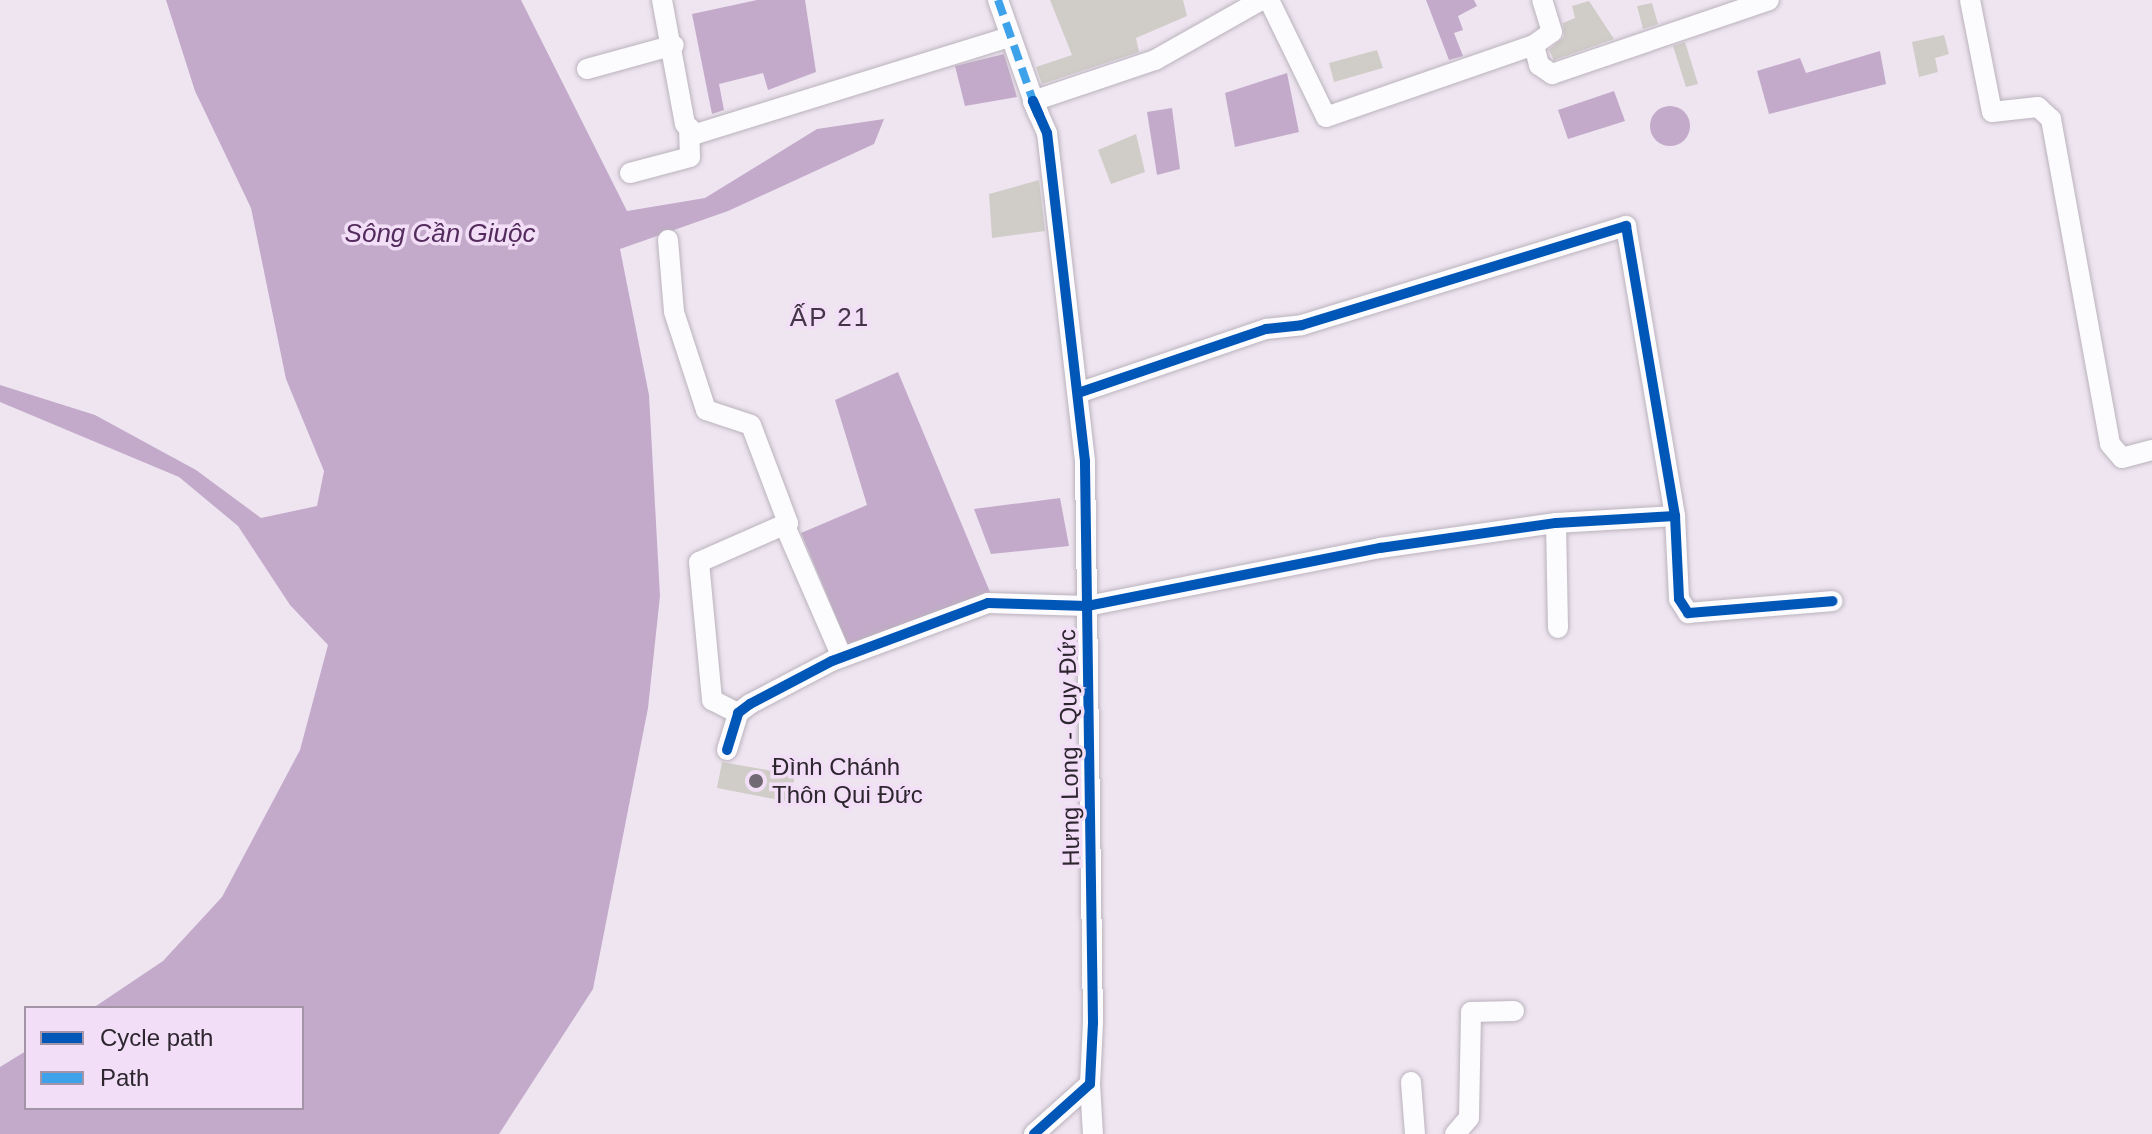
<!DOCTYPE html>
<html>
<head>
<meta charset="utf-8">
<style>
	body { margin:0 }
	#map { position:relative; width:2152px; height:1134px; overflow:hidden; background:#eee5f1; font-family:Arial,sans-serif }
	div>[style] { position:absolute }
	.water>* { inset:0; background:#c3aaca }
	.round { border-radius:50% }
	.building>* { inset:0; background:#d0cdc8 }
	.roads { filter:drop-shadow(0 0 2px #bab2bc) drop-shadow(0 0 2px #bab2bc) }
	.street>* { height:20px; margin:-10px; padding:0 10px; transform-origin:10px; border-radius:10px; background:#fcfbfd }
	.quiet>* { height:8px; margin-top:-4px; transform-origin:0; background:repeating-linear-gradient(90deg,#3ea2eb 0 16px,transparent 0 24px) }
	.cycleway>* { height:10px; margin:-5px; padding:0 5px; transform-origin:5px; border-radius:5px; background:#0057b8 }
	.dots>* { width:22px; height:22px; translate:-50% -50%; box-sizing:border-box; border:4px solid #f2dff7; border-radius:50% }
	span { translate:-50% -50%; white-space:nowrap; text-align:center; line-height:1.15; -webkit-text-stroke:7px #f2dff7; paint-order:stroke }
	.street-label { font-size:24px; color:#2d262f }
	.poi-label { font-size:24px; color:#2d262f }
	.left { translate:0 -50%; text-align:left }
	.water-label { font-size:26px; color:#542b5d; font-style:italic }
	.neighbourhood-label { font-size:26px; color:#433447; letter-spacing:2px }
	.legend { position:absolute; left:24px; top:1006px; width:280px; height:104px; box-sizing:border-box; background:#f2dff7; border:2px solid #a395a7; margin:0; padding:10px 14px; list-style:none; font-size:24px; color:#2d262f }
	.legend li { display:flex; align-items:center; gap:16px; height:40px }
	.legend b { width:40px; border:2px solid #a395a7 }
</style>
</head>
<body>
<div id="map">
	<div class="water">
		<div style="clip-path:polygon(166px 0,521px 0,627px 211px,705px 198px,817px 129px,884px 119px,874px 144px,728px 211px,620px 249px,649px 395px,660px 596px,648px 708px,593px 989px,499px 1134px,0 1134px,0 1067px,26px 1051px,26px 1108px,302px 1108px,302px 1008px,93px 1008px,163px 961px,222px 897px,300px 750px,328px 645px,290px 605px,238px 526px,179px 477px,0 402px,0 385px,95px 415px,196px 470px,261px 518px,317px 506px,324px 471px,286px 379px,251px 208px,195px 91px)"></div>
		<div style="clip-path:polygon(757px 0,805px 0,816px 72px,768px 90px,763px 73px,719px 84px,724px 110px,712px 114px,692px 14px)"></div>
		<div style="clip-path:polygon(1426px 0,1474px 0,1477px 6px,1458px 16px,1463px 30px,1454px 33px,1463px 56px,1449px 60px)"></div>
		<div style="clip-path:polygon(1880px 51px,1886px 84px,1769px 114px,1757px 71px,1800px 58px,1806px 73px)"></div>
		<div style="clip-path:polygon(1004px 54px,1017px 97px,965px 106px,955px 66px)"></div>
		<div style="clip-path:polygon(1287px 73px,1299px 132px,1235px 147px,1225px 93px)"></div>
		<div style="clip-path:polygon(1614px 91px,1625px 121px,1568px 139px,1558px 110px)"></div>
		<div class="round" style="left:1650px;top:106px;width:40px;height:40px"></div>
		<div style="clip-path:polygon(1172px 108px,1180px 169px,1157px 175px,1147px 112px)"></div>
		<div style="clip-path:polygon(898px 372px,990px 592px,848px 645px,801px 533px,867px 505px,835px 400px)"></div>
		<div style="clip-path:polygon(1060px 498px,1069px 546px,991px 554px,974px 509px)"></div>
	</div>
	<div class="building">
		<div style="clip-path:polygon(1050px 0,1183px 0,1187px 16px,1136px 38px,1139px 52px,1042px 84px,1036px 67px,1072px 55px)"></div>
		<div style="clip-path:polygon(1589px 1px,1614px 39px,1554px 60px,1549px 50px,1564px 37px,1563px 23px,1575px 18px,1572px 6px)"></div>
		<div style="clip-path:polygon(1652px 3px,1658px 24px,1643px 29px,1637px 6px)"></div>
		<div style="clip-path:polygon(1944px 35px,1949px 54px,1935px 58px,1938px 72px,1919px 77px,1912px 42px)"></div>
		<div style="clip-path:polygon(1685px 42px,1698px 84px,1686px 87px,1673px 46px)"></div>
		<div style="clip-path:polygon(1377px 50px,1383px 68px,1334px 82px,1329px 63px)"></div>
		<div style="clip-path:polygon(1136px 134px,1145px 172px,1111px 184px,1098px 150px)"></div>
		<div style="clip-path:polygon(1039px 180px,1045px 231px,992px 238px,989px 194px)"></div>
		<div style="clip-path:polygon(722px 762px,795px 775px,790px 802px,717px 788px)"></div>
	</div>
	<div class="roads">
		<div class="street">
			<div style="left:662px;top:0;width:126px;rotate:79.5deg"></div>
			<div style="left:685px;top:124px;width:15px;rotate:42deg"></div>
			<div style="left:696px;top:134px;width:328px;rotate:-17.2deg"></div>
			<div style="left:998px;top:0;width:120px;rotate:70.5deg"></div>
			<div style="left:1269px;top:0;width:130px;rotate:64deg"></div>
			<div style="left:1326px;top:117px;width:220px;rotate:-19.1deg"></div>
			<div style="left:1534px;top:45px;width:21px;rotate:76deg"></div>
			<div style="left:1539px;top:65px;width:16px;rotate:35deg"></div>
			<div style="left:1552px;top:74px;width:229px;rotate:-18.8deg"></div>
			<div style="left:1970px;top:0;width:114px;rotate:78.9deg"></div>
			<div style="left:1992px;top:112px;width:46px;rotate:-6.2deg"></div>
			<div style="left:2038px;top:107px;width:18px;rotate:43deg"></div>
			<div style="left:2051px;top:119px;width:330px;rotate:79.7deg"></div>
			<div style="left:2110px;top:444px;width:18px;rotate:49deg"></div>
			<div style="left:2122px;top:458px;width:31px;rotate:-15deg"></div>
			<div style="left:1534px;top:45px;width:22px;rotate:-36deg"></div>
			<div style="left:1552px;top:32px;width:34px;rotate:-107deg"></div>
			<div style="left:587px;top:69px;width:90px;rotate:-15.4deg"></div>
			<div style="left:1033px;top:101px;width:129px;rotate:-18.6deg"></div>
			<div style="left:1155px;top:60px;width:122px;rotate:-29.5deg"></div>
			<div style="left:630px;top:173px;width:62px;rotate:-14.9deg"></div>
			<div style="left:690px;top:157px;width:24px;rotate:-92deg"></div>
			<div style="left:668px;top:240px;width:72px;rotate:85.2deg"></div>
			<div style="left:674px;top:312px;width:103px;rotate:71.9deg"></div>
			<div style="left:706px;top:410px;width:47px;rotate:18.4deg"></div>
			<div style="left:751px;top:425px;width:105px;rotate:69.3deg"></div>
			<div style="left:788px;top:523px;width:97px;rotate:156.3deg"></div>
			<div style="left:699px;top:562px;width:139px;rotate:84.6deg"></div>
			<div style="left:712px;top:700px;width:29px;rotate:27deg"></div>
			<div style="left:1078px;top:393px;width:199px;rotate:-18.8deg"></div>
			<div style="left:1266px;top:329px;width:36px;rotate:-6deg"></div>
			<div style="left:1302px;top:325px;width:339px;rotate:-17deg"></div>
			<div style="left:1626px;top:226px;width:294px;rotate:80.4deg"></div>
			<div style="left:1556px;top:523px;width:105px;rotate:88.9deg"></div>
			<div style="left:785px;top:526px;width:143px;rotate:66.5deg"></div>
			<div style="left:727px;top:750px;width:39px;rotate:-73deg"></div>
			<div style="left:738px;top:713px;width:15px;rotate:-37deg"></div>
			<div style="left:750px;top:704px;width:93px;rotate:-27.7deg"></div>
			<div style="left:832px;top:661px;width:166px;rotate:-20.4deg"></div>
			<div style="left:988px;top:603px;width:99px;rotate:1.7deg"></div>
			<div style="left:1087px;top:606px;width:299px;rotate:-11.2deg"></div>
			<div style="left:1380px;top:548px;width:178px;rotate:-8.1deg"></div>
			<div style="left:1556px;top:523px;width:119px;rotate:-3.4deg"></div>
			<div style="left:1675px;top:516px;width:83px;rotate:87.2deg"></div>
			<div style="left:1679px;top:599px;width:17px;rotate:57deg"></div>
			<div style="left:1688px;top:613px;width:145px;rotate:-4.7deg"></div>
			<div style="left:1411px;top:1082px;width:52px;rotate:85.6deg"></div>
			<div style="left:1090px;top:1084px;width:50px;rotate:86.6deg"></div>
			<div style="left:1034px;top:1134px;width:75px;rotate:-41.8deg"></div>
			<div style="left:1090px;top:1084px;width:61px;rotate:-87.2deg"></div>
			<div style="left:1093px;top:1023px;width:562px;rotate:-90.82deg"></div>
			<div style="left:1085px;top:461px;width:330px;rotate:-96.6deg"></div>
			<div style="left:1047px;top:133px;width:35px;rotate:-114deg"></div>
			<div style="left:1033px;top:101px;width:15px;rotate:67deg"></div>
			<div style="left:1455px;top:1134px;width:21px;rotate:-49deg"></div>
			<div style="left:1469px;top:1118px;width:106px;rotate:-88.9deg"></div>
			<div style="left:1471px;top:1012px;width:43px;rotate:-1.3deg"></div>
		</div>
	</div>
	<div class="quiet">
		<div style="left:998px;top:0;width:112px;rotate:70.8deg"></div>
	</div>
	<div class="cycleway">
		<div style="left:1078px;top:393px;width:199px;rotate:-18.8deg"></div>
		<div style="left:1266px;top:329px;width:36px;rotate:-6deg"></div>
		<div style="left:1302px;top:325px;width:339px;rotate:-17deg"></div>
		<div style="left:1626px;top:226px;width:294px;rotate:80.4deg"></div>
		<div style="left:727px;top:750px;width:39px;rotate:-73deg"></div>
		<div style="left:738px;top:713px;width:15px;rotate:-37deg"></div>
		<div style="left:750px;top:704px;width:93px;rotate:-27.7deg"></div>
		<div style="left:832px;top:661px;width:166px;rotate:-20.4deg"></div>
		<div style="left:988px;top:603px;width:99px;rotate:1.7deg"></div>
		<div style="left:1087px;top:606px;width:299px;rotate:-11.2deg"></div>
		<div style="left:1380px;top:548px;width:178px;rotate:-8.1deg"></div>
		<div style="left:1556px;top:523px;width:119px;rotate:-3.4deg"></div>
		<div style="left:1675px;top:516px;width:83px;rotate:87.2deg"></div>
		<div style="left:1679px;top:599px;width:17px;rotate:57deg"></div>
		<div style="left:1688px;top:613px;width:145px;rotate:-4.7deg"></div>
		<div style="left:1034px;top:1134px;width:75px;rotate:-41.8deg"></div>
		<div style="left:1090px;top:1084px;width:61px;rotate:-87.2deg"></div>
		<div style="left:1093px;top:1023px;width:562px;rotate:-90.82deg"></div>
		<div style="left:1085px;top:461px;width:330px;rotate:-96.6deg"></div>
		<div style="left:1047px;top:133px;width:35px;rotate:-114deg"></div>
		<div style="left:1033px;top:101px;width:15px;rotate:67deg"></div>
	</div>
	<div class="dots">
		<div style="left:756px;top:781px;background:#716973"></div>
	</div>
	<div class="street-label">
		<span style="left:1069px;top:748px;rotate:-91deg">Hưng Long - Quy Đức</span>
	</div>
	<div class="poi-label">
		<span class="left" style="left:772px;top:781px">Đình Chánh<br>Thôn Qui Đức</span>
	</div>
	<div class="water-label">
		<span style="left:440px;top:234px">Sông Cần Giuộc</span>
	</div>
	<div class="neighbourhood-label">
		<span style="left:830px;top:318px">ẤP 21</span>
	</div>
	<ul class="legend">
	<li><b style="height:10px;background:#0057b8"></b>Cycle path</li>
	<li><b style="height:10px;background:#3ea2eb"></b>Path</li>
	</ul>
</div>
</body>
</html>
